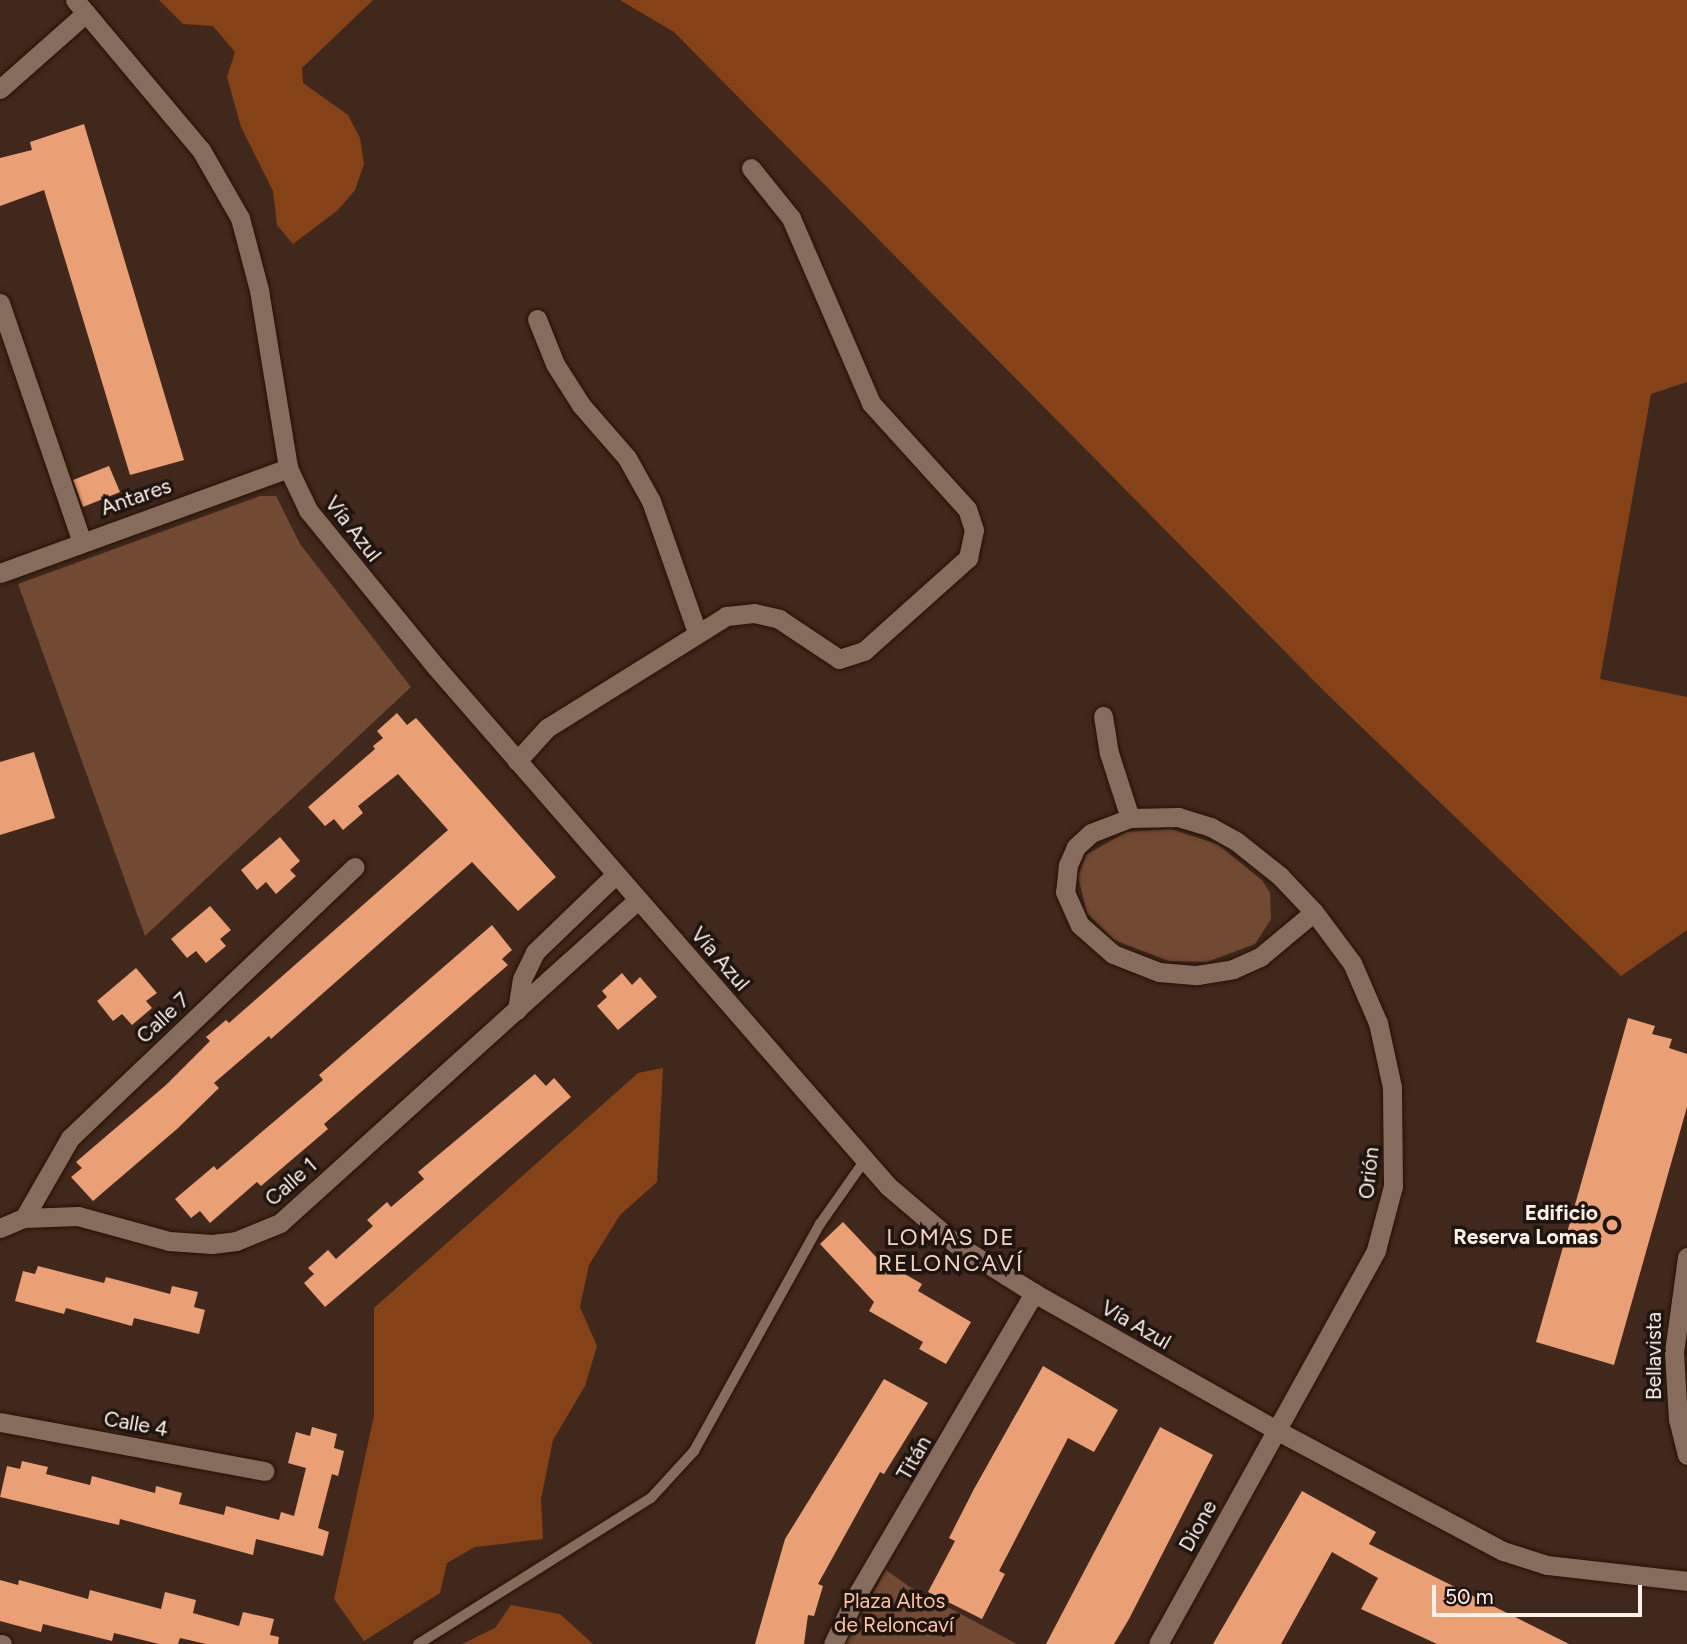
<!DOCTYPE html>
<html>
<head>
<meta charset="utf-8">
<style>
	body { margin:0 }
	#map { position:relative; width:1687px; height:1644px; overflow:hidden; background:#40291c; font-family:Figtree,sans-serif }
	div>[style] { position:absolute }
	.green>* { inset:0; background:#724932 }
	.forest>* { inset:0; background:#854216 }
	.building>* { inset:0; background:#eb9f75 }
	.roads { filter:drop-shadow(0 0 2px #261105) drop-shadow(0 0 2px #261105) }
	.service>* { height:10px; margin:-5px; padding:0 5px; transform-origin:5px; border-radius:5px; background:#866c5d }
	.minor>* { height:19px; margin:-9.5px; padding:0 9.5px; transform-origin:9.5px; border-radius:9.5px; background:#866c5d }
	.dots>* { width:19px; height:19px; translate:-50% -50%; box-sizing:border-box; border:4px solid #1f150f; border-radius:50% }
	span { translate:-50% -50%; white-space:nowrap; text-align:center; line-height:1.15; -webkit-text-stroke:7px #1f150f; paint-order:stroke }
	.street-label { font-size:21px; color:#fef2eb }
	.poi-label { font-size:21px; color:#fef2eb; font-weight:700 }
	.right { translate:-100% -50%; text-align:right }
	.park-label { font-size:21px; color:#ffc3a2 }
	.neighbourhood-label { font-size:23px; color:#f3d4c4; letter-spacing:2px }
	.scale { position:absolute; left:1432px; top:1585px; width:210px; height:32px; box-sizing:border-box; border:4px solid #fef2eb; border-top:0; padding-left:9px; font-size:21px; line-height:24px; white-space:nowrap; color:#fef2eb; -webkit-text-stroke:5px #1f150f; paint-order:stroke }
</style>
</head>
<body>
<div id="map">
	<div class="green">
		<div style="clip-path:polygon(260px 496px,276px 496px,300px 544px,411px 687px,145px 936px,18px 584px)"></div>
		<div style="clip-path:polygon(1171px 829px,1217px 844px,1262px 880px,1270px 893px,1271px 919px,1255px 944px,1207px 962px,1169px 961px,1114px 940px,1087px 913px,1078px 877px,1086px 855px,1126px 832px)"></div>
		<div style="clip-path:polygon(886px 1570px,910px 1587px,1017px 1644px,845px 1644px)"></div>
	</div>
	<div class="forest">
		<div style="clip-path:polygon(159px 0,373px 0,302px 68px,303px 83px,348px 115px,360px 138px,364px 164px,355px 190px,338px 210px,293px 244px,277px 225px,273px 191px,241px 127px,227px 77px,235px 52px,213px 26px,183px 24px)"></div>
		<div style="clip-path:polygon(620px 0,1687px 0,1687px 382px,1651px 394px,1600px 679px,1687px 697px,1687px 930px,1621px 976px,1326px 693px,674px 32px)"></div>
		<div style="clip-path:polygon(663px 1068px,657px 1182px,620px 1215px,589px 1265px,580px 1307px,597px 1346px,585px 1386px,553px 1440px,541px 1499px,543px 1539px,475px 1547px,447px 1563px,440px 1593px,364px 1641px,334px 1599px,374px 1416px,374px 1308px,638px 1073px)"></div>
		<div style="clip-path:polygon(511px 1605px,560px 1614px,593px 1644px,462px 1644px,495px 1628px)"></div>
	</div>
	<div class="building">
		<div style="clip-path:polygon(84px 124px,184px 460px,130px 475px,44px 190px,0 206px,0 158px,32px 150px,30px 142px)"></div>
		<div style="clip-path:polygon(109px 466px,120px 492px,83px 507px,73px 480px)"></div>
		<div style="clip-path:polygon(397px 713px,407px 725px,416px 718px,556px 877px,518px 911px,472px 862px,271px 1039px,269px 1036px,214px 1083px,219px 1088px,177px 1129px,93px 1201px,71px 1177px,82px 1168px,76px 1162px,166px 1085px,210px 1041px,206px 1037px,226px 1020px,229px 1023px,448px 830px,398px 774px,358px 806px,363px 813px,343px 830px,334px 819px,325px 826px,308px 807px,375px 749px,373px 746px,383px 738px,377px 731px)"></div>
		<div style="clip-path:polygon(34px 752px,55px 818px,0 835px,0 762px)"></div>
		<div style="clip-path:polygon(280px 837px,300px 861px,290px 870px,296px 876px,276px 894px,266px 882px,257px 890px,241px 870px)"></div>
		<div style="clip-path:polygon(210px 906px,231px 930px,220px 939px,226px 946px,206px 963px,196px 951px,187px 958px,171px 939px)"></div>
		<div style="clip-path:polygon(492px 925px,512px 950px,502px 959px,508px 965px,324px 1124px,328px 1129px,261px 1186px,257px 1182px,210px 1223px,200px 1211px,191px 1218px,175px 1199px,214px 1166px,217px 1170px,323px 1080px,319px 1075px)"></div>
		<div style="clip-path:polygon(136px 968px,157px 993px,146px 1001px,152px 1008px,132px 1025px,122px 1014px,113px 1021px,97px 1001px)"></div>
		<div style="clip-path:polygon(622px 973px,632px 985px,640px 977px,657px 997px,618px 1030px,597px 1006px,607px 997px,602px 991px)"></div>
		<div style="clip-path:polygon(1628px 1018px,1655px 1026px,1652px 1034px,1672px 1039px,1669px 1048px,1687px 1054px,1687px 1107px,1614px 1365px,1536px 1342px)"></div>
		<div style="clip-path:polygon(535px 1074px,546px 1086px,554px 1078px,571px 1097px,325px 1307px,304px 1283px,314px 1274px,308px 1268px,328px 1250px,336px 1259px,373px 1226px,367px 1220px,387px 1202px,391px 1207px,424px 1179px,418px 1172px)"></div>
		<div style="clip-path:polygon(843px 1222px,877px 1258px,922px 1284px,918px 1291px,971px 1322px,946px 1364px,919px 1349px,923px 1342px,869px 1311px,874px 1302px,820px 1244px)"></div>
		<div style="clip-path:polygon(38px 1266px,104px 1283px,106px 1277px,170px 1294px,172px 1286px,198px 1292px,194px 1307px,205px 1310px,199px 1334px,134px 1318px,132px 1326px,66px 1308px,64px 1314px,15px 1301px,23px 1271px,35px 1274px)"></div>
		<div style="clip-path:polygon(1043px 1366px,1118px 1410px,1094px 1452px,1068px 1438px,999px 1571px,1005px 1574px,982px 1619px,928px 1592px,955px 1541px,949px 1538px,974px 1489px)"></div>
		<div style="clip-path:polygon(884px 1379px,928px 1403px,884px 1474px,880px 1472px,818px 1584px,823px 1586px,814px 1616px,808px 1615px,804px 1644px,755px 1644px,785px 1539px)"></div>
		<div style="clip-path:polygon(312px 1427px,337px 1434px,334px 1448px,344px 1451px,338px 1476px,332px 1474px,318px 1528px,329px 1532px,323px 1556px,256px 1539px,253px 1555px,120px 1519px,119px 1525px,0 1497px,7px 1466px,20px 1469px,22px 1461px,48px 1467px,46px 1474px,90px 1485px,92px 1476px,155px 1493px,156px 1486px,182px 1493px,179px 1504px,224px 1515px,226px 1506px,279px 1520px,281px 1512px,294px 1516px,306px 1468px,288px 1463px,296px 1432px,310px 1436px)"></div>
		<div style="clip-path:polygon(1160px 1427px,1213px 1455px,1129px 1619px,1114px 1644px,1046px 1644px)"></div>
		<div style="clip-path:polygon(1302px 1491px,1376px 1532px,1369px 1544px,1569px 1644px,1437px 1644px,1361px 1609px,1378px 1578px,1332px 1552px,1281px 1644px,1213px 1644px)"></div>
		<div style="clip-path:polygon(0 1580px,18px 1585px,19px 1580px,88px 1599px,90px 1590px,161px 1609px,165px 1592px,196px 1600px,193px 1613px,239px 1626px,243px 1612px,274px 1619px,270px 1635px,279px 1637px,278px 1644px,206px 1644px,180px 1638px,178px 1644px,159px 1644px,114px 1633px,112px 1641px,43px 1624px,41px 1632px,0 1621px)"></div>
	</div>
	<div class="roads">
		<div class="service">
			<div style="left:418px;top:1644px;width:275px;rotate:-32.1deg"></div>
			<div style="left:651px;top:1498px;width:64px;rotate:-47.5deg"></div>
			<div style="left:694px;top:1451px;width:260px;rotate:-61deg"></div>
			<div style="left:820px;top:1224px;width:78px;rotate:-54.9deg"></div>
		</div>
		<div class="minor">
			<div style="left:75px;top:0;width:196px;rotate:50deg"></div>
			<div style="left:201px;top:150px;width:78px;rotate:60.2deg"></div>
			<div style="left:240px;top:218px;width:74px;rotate:75.2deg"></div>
			<div style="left:259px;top:290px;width:180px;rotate:80.7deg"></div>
			<div style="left:288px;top:468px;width:47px;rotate:64.5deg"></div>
			<div style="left:308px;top:510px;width:203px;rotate:50.8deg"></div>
			<div style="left:436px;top:667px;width:688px;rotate:48.95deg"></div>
			<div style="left:888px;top:1186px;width:89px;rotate:40.5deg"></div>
			<div style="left:956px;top:1244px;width:92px;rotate:32.1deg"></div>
			<div style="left:1034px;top:1293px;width:280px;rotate:29.5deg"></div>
			<div style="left:1278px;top:1431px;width:255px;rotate:28.1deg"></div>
			<div style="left:1503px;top:1551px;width:46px;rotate:17.7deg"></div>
			<div style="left:1547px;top:1565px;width:141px;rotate:6.5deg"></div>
			<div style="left:0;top:89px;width:115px;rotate:-41.5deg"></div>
			<div style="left:0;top:303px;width:250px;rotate:71.1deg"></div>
			<div style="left:537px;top:319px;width:48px;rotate:68.2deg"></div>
			<div style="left:555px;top:364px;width:49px;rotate:57.6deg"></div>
			<div style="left:581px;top:405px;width:70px;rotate:49deg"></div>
			<div style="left:627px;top:458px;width:49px;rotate:60.8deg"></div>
			<div style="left:651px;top:501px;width:139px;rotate:70.7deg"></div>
			<div style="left:0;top:573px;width:307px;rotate:-20deg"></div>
			<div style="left:1103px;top:716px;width:37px;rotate:81deg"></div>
			<div style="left:1109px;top:753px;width:68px;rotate:72.1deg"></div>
			<div style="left:517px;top:761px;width:45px;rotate:-47.7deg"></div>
			<div style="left:547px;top:728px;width:211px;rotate:-32deg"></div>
			<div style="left:726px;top:616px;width:28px;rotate:-6deg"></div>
			<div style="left:754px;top:613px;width:26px;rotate:13deg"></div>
			<div style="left:779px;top:619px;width:72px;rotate:33.7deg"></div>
			<div style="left:839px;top:659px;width:26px;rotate:-18deg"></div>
			<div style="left:864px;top:651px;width:140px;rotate:-41.8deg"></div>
			<div style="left:968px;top:558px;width:29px;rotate:-78deg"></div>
			<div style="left:974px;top:530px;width:22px;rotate:-108deg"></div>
			<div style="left:967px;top:509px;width:143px;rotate:-132.2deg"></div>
			<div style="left:871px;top:403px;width:202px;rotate:-113.4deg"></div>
			<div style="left:791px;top:218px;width:64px;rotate:-128.7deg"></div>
			<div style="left:517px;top:1010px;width:31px;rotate:-81deg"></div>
			<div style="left:522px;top:979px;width:30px;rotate:-64deg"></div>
			<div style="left:535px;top:952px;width:112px;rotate:-43.9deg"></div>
			<div style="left:24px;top:1218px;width:92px;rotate:-60.1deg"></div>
			<div style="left:70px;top:1138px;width:393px;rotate:-43.6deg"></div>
			<div style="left:0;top:1228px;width:26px;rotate:-23deg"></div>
			<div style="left:24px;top:1218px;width:54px;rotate:-2.1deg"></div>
			<div style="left:78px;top:1216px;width:94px;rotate:15.4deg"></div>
			<div style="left:169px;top:1241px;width:43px;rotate:4deg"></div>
			<div style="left:212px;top:1244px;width:24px;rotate:-7deg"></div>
			<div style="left:236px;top:1241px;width:48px;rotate:-22.2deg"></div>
			<div style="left:280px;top:1223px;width:482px;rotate:-42.1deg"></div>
			<div style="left:1687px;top:1257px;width:96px;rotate:97.8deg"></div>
			<div style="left:1674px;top:1352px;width:67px;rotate:86.6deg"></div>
			<div style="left:1678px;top:1419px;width:37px;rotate:76deg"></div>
			<div style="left:0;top:1422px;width:269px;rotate:10.5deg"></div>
			<div style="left:0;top:1644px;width:2px"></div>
			<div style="left:833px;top:1644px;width:51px;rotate:-64.4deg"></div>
			<div style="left:855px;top:1598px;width:354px;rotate:-59.6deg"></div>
			<div style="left:1158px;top:1644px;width:450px;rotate:-61deg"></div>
			<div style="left:1376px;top:1250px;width:66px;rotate:-75.1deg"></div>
			<div style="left:1393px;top:1186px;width:99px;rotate:-90.6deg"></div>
			<div style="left:1392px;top:1087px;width:66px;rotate:-102.3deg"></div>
			<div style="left:1378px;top:1023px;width:65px;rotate:-113.4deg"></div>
			<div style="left:1352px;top:963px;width:64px;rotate:-126.7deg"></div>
			<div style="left:1314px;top:912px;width:50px;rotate:-133.4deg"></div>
			<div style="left:1280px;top:876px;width:56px;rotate:-141.5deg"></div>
			<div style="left:1236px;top:841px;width:29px;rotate:-151deg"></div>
			<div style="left:1211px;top:827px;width:34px;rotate:-163deg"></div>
			<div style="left:1179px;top:817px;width:49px;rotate:178.8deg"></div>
			<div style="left:1130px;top:818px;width:42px;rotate:159deg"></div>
			<div style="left:1091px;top:833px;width:21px;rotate:137deg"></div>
			<div style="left:1076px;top:847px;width:20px;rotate:114deg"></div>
			<div style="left:1068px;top:865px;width:27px;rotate:96deg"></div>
			<div style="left:1065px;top:892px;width:36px;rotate:66deg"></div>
			<div style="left:1080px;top:925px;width:44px;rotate:41.3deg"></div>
			<div style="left:1113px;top:954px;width:49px;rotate:21.4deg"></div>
			<div style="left:1159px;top:972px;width:38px;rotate:5deg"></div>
			<div style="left:1197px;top:975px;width:36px;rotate:-9deg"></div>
			<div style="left:1233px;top:969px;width:30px;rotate:-24deg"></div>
			<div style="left:1260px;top:957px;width:70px;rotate:-39.8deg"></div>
		</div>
	</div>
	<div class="dots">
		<div style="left:1612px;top:1225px;background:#efa378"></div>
	</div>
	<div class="street-label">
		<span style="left:136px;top:497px;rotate:-19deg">Antares</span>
		<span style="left:353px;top:529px;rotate:52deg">Vía Azul</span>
		<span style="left:720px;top:959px;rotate:49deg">Vía Azul</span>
		<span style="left:163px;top:1018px;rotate:-43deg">Calle 7</span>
		<span style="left:1369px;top:1173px;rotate:-84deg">Orión</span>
		<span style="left:291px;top:1182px;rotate:-41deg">Calle 1</span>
		<span style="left:1136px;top:1325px;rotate:30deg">Vía Azul</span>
		<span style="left:1654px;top:1356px;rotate:-90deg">Bellavista</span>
		<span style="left:136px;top:1424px;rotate:10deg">Calle 4</span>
		<span style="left:914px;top:1458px;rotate:-60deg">Titán</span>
		<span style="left:1198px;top:1526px;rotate:-61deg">Dione</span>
	</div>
	<div class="poi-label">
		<span class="right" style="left:1598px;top:1225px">Edificio<br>Reserva Lomas</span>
	</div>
	<div class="park-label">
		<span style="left:894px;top:1613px">Plaza Altos<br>de Reloncaví</span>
	</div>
	<div class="neighbourhood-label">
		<span style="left:951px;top:1250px">LOMAS DE<br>RELONCAVÍ</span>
	</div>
	<div class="scale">50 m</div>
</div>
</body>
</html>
